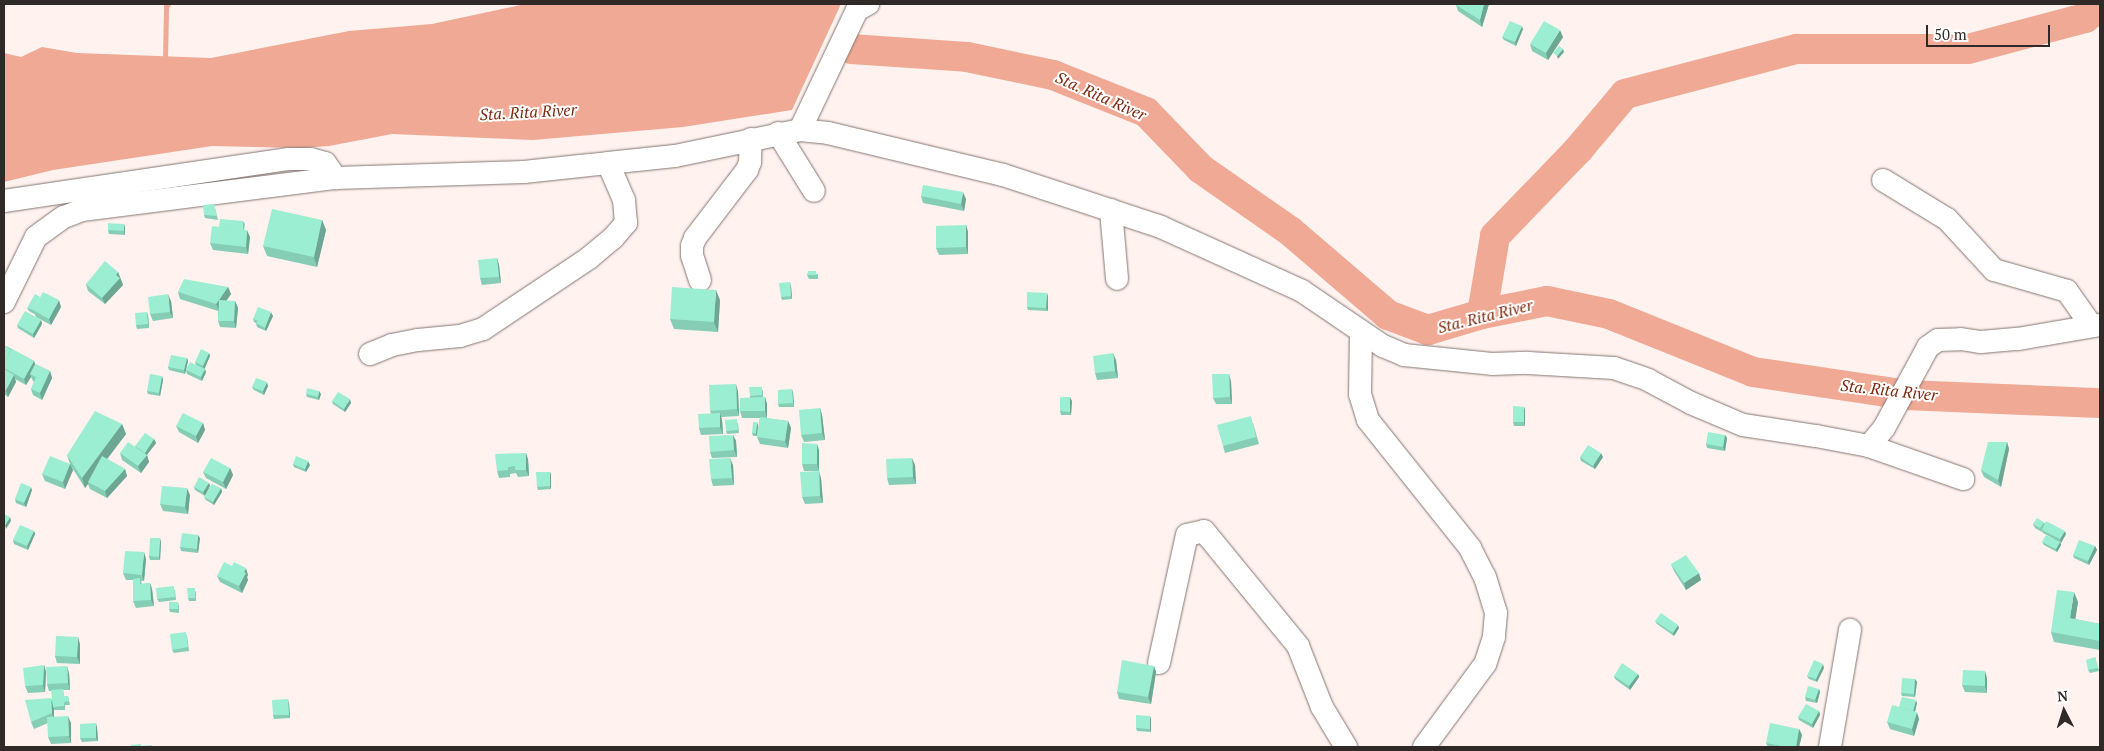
<!DOCTYPE html>
<html>
<head>
<meta charset="utf-8">
<style>
	body { margin:0 }
	#map { position:relative; width:2104px; height:751px; overflow:hidden; background:#fff2ef; font-family:"PT Serif",serif }
	div>[style] { position:absolute }
	.water>* { inset:0; background:#f0a994 }
	.stream>* { height:5px; margin:-2.5px; padding:0 2.5px; transform-origin:2.5px; border-radius:2.5px; background:#f0a994 }
	.river>* { height:30px; margin:-15px; padding:0 15px; transform-origin:15px; border-radius:15px; background:#f0a994 }
	.roads { filter:drop-shadow(0 0 1px #837672) drop-shadow(0 0 1px #837672) }
	.minor>* { height:22px; margin:-11px; padding:0 11px; transform-origin:11px; border-radius:11px; background:#fff }
	.wall>* { inset:0; background:#86cdb5 }
	.shaded-wall>* { inset:0; background:#6da793 }
	.building>* { inset:0; background:#9ceed2 }
	span { translate:-50% -50%; white-space:nowrap; text-align:center; line-height:1.15; -webkit-text-stroke:4px #fff; paint-order:stroke }
	.water-label { font-size:16px; color:#7c2b0f; font-style:italic }
	.frame { position:absolute; inset:0; border:5px solid #2f2a28; pointer-events:none }
	.north { position:absolute; left:2039px; top:686px; width:50px; height:50px; -webkit-text-stroke:4px #fff; paint-order:stroke; rotate:355deg; font-size:14px; font-weight:700; line-height:20px; text-align:center; color:#2f2a28 }
	.north::after { content:''; display:block; margin:auto; width:18px; height:22px; background:#2f2a28; clip-path:polygon(50% 0,100% 100%,50% 72%,0 100%) }
	.scale { position:absolute; left:1926px; top:25px; width:124px; height:22px; box-sizing:border-box; border:2px solid #2f2a28; border-top:0; padding-left:6px; font-size:15px; line-height:18px; white-space:nowrap; color:#2f2a28; -webkit-text-stroke:4px #fff; paint-order:stroke }
</style>
</head>
<body>
<div id="map">
	<div class="water">
		<div style="clip-path:polygon(525px 4px,841px 4px,792px 110px,683px 127px,533px 140px,392px 134px,329px 146px,303px 148px,212px 146px,53px 170px,4px 182px,4px 53px,21px 57px,42px 47px,77px 53px,211px 58px,349px 31px,432px 24px)"></div>
	</div>
	<div class="stream">
		<div style="left:165px;top:60px;width:54px;rotate:-88.9deg"></div>
		<div style="left:166px;top:6px;width:3px;rotate:-45deg"></div>
	</div>
	<div class="river">
		<div style="left:851px;top:49px;width:116px;rotate:3.9deg"></div>
		<div style="left:967px;top:57px;width:88px;rotate:11.8deg"></div>
		<div style="left:1053px;top:75px;width:100px;rotate:21.7deg"></div>
		<div style="left:1146px;top:112px;width:79px;rotate:46deg"></div>
		<div style="left:1201px;top:169px;width:108px;rotate:34.9deg"></div>
		<div style="left:1290px;top:231px;width:129px;rotate:40.6deg"></div>
		<div style="left:1388px;top:315px;width:43px;rotate:20.6deg"></div>
		<div style="left:1428px;top:330px;width:56px;rotate:-16.5deg"></div>
		<div style="left:1482px;top:314px;width:66px;rotate:-11.3deg"></div>
		<div style="left:1547px;top:301px;width:63px;rotate:11.8deg"></div>
		<div style="left:1609px;top:314px;width:155px;rotate:21.9deg"></div>
		<div style="left:1753px;top:372px;width:155px;rotate:8.5deg"></div>
		<div style="left:1906px;top:395px;width:194px;rotate:2.4deg"></div>
		<div style="left:1482px;top:314px;width:79px;rotate:-80.5deg"></div>
		<div style="left:1495px;top:236px;width:120px;rotate:-46deg"></div>
		<div style="left:1578px;top:150px;width:73px;rotate:-50deg"></div>
		<div style="left:1625px;top:94px;width:178px;rotate:-14.7deg"></div>
		<div style="left:1797px;top:49px;width:171px"></div>
		<div style="left:1968px;top:49px;width:121px;rotate:-14.8deg"></div>
		<div style="left:2085px;top:18px;width:19px;rotate:-36deg"></div>
	</div>
	<div class="roads">
		<div class="minor">
			<div style="left:800px;top:130px;width:133px;rotate:-64.6deg"></div>
			<div style="left:857px;top:10px;width:13px;rotate:-29deg"></div>
			<div style="left:778px;top:133px;width:68px;rotate:58.2deg"></div>
			<div style="left:1883px;top:180px;width:75px;rotate:31.4deg"></div>
			<div style="left:1947px;top:219px;width:69px;rotate:47.3deg"></div>
			<div style="left:1994px;top:270px;width:76px;rotate:16deg"></div>
			<div style="left:2067px;top:291px;width:42px;rotate:54.8deg"></div>
			<div style="left:4px;top:201px;width:288px;rotate:-8.4deg"></div>
			<div style="left:289px;top:159px;width:21px"></div>
			<div style="left:310px;top:159px;width:16px;rotate:15deg"></div>
			<div style="left:325px;top:163px;width:19px;rotate:54deg"></div>
			<div style="left:1111px;top:210px;width:69px;rotate:85deg"></div>
			<div style="left:700px;top:280px;width:25px;rotate:-108deg"></div>
			<div style="left:692px;top:256px;width:10px;rotate:-90deg"></div>
			<div style="left:692px;top:246px;width:9px;rotate:-69deg"></div>
			<div style="left:695px;top:238px;width:86px;rotate:-52.6deg"></div>
			<div style="left:747px;top:170px;width:9px;rotate:-69deg"></div>
			<div style="left:750px;top:162px;width:23px;rotate:-88deg"></div>
			<div style="left:4px;top:302px;width:72px;rotate:-63.8deg"></div>
			<div style="left:36px;top:237px;width:34px;rotate:-36deg"></div>
			<div style="left:64px;top:217px;width:19px;rotate:-21deg"></div>
			<div style="left:82px;top:210px;width:256px;rotate:-7.2deg"></div>
			<div style="left:336px;top:178px;width:188px;rotate:-1.8deg"></div>
			<div style="left:524px;top:172px;width:84px;rotate:-6.1deg"></div>
			<div style="left:608px;top:163px;width:67px;rotate:-6deg"></div>
			<div style="left:675px;top:156px;width:128px;rotate:-11.7deg"></div>
			<div style="left:800px;top:130px;width:28px;rotate:6deg"></div>
			<div style="left:828px;top:133px;width:180px;rotate:13.5deg"></div>
			<div style="left:1003px;top:175px;width:166px;rotate:18.2deg"></div>
			<div style="left:1161px;top:227px;width:155px;rotate:24.4deg"></div>
			<div style="left:1302px;top:291px;width:98px;rotate:34.2deg"></div>
			<div style="left:1383px;top:346px;width:23px;rotate:23deg"></div>
			<div style="left:1404px;top:355px;width:88px;rotate:5.8deg"></div>
			<div style="left:1492px;top:364px;width:36px;rotate:-2deg"></div>
			<div style="left:1528px;top:363px;width:86px;rotate:3.3deg"></div>
			<div style="left:1614px;top:368px;width:36px;rotate:19deg"></div>
			<div style="left:1648px;top:380px;width:49px;rotate:28.1deg"></div>
			<div style="left:1691px;top:403px;width:56px;rotate:22.9deg"></div>
			<div style="left:1743px;top:425px;width:74px;rotate:8.6deg"></div>
			<div style="left:1816px;top:436px;width:54px;rotate:10.7deg"></div>
			<div style="left:1869px;top:446px;width:23px;rotate:-50deg"></div>
			<div style="left:1884px;top:428px;width:92px;rotate:-61.5deg"></div>
			<div style="left:1928px;top:347px;width:12px;rotate:-35deg"></div>
			<div style="left:1938px;top:340px;width:23px;rotate:-2deg"></div>
			<div style="left:1961px;top:339px;width:20px;rotate:9deg"></div>
			<div style="left:1981px;top:342px;width:37px;rotate:-5deg"></div>
			<div style="left:2018px;top:339px;width:83px;rotate:-9.7deg"></div>
			<div style="left:1361px;top:332px;width:62px;rotate:90.9deg"></div>
			<div style="left:1360px;top:394px;width:27px;rotate:73deg"></div>
			<div style="left:1368px;top:420px;width:164px;rotate:51.4deg"></div>
			<div style="left:1470px;top:548px;width:33px;rotate:63deg"></div>
			<div style="left:1485px;top:577px;width:38px;rotate:73deg"></div>
			<div style="left:1496px;top:613px;width:24px;rotate:95deg"></div>
			<div style="left:1494px;top:637px;width:28px;rotate:108deg"></div>
			<div style="left:1485px;top:664px;width:103px;rotate:126.3deg"></div>
			<div style="left:370px;top:354px;width:24px;rotate:-22deg"></div>
			<div style="left:392px;top:345px;width:26px;rotate:-11deg"></div>
			<div style="left:418px;top:340px;width:42px;rotate:-5.4deg"></div>
			<div style="left:460px;top:336px;width:24px;rotate:-17deg"></div>
			<div style="left:483px;top:329px;width:128px;rotate:-33.8deg"></div>
			<div style="left:589px;top:258px;width:31px;rotate:-40deg"></div>
			<div style="left:613px;top:238px;width:20px;rotate:-49deg"></div>
			<div style="left:626px;top:223px;width:23px;rotate:-95deg"></div>
			<div style="left:624px;top:200px;width:40px;rotate:-113.4deg"></div>
			<div style="left:1869px;top:446px;width:100px;rotate:19.3deg"></div>
			<div style="left:1159px;top:663px;width:131px;rotate:-77.7deg"></div>
			<div style="left:1187px;top:535px;width:17px;rotate:-13deg"></div>
			<div style="left:1204px;top:531px;width:149px;rotate:50.7deg"></div>
			<div style="left:1298px;top:646px;width:66px;rotate:68.5deg"></div>
			<div style="left:1322px;top:707px;width:47px;rotate:59deg"></div>
			<div style="left:1830px;top:747px;width:119px;rotate:-80.3deg"></div>
		</div>
	</div>
	<div class="wall">
		<div style="clip-path:polygon(1457px 4px,1489px 4px,1482px 27px,1458px 11px,1456px 5px)"></div>
		<div style="clip-path:polygon(1523px 29px,1516px 46px,1504px 40px,1502px 37px)"></div>
		<div style="clip-path:polygon(1563px 37px,1548px 60px,1532px 51px,1530px 44px)"></div>
		<div style="clip-path:polygon(921px 196px,966px 199px,964px 211px,923px 203px)"></div>
		<div style="clip-path:polygon(215px 208px,218px 220px,205px 218px,204px 215px)"></div>
		<div style="clip-path:polygon(322px 220px,326px 230px,317px 267px,267px 256px,263px 246px)"></div>
		<div style="clip-path:polygon(243px 221px,245px 224px,244px 230px,250px 237px,248px 254px,213px 250px,210px 243px,219px 227px)"></div>
		<div style="clip-path:polygon(124px 224px,125px 227px,125px 235px,109px 234px,108px 230px)"></div>
		<div style="clip-path:polygon(966px 225px,968px 232px,968px 254px,939px 255px,936px 248px)"></div>
		<div style="clip-path:polygon(497px 258px,499px 265px,501px 283px,482px 285px,480px 278px)"></div>
		<div style="clip-path:polygon(118px 272px,123px 285px,105px 304px,88px 291px,86px 284px)"></div>
		<div style="clip-path:polygon(818px 274px,818px 279px,809px 279px,807px 275px)"></div>
		<div style="clip-path:polygon(791px 286px,792px 299px,782px 300px,781px 297px)"></div>
		<div style="clip-path:polygon(228px 287px,231px 294px,226px 301px,235px 301px,238px 308px,236px 328px,220px 327px,218px 321px,218px 311px,180px 299px,178px 292px)"></div>
		<div style="clip-path:polygon(1048px 296px,1048px 311px,1028px 310px,1027px 307px)"></div>
		<div style="clip-path:polygon(720px 300px,718px 332px,674px 329px,670px 319px)"></div>
		<div style="clip-path:polygon(171px 301px,173px 318px,153px 321px,150px 314px)"></div>
		<div style="clip-path:polygon(61px 307px,51px 325px,36px 317px,34px 313px,34px 314px,29px 311px,27px 308px)"></div>
		<div style="clip-path:polygon(148px 315px,149px 328px,137px 329px,136px 325px)"></div>
		<div style="clip-path:polygon(273px 316px,266px 331px,257px 327px,256px 323px,254px 322px,253px 319px)"></div>
		<div style="clip-path:polygon(41px 320px,42px 324px,34px 338px,18px 328px,17px 325px)"></div>
		<div style="clip-path:polygon(4px 345px,34px 361px,35px 364px,50px 371px,52px 378px,42px 400px,33px 395px,31px 389px,34px 382px,33px 381px,31px 377px,26px 385px,15px 379px,16px 382px,8px 397px,4px 394px)"></div>
		<div style="clip-path:polygon(209px 353px,210px 356px,204px 369px,206px 372px,202px 381px,187px 374px,186px 370px,196px 365px,195px 362px)"></div>
		<div style="clip-path:polygon(187px 358px,188px 361px,185px 374px,169px 370px,168px 367px)"></div>
		<div style="clip-path:polygon(1116px 360px,1118px 378px,1097px 380px,1095px 373px)"></div>
		<div style="clip-path:polygon(162px 376px,163px 380px,160px 396px,148px 394px,147px 391px)"></div>
		<div style="clip-path:polygon(1231px 381px,1232px 404px,1216px 404px,1213px 398px)"></div>
		<div style="clip-path:polygon(268px 386px,264px 395px,254px 390px,252px 387px)"></div>
		<div style="clip-path:polygon(763px 390px,763px 398px,765px 397px,767px 404px,767px 418px,764px 418px,788px 421px,791px 428px,788px 448px,760px 444px,757px 437px,760px 418px,742px 418px,740px 411px,750px 398px,750px 396px)"></div>
		<div style="clip-path:polygon(738px 391px,739px 416px,721px 417px,722px 420px,723px 434px,701px 435px,699px 428px,711px 413px,710px 411px)"></div>
		<div style="clip-path:polygon(793px 392px,794px 407px,779px 407px,778px 404px)"></div>
		<div style="clip-path:polygon(306px 394px,321px 394px,319px 400px,307px 397px)"></div>
		<div style="clip-path:polygon(332px 401px,351px 403px,345px 412px,333px 404px)"></div>
		<div style="clip-path:polygon(1072px 401px,1071px 415px,1061px 415px,1060px 411px)"></div>
		<div style="clip-path:polygon(1524px 407px,1525px 410px,1525px 426px,1514px 426px,1513px 422px)"></div>
		<div style="clip-path:polygon(820px 408px,822px 415px,825px 440px,804px 442px,801px 435px)"></div>
		<div style="clip-path:polygon(203px 423px,205px 430px,198px 443px,179px 432px,176px 426px)"></div>
		<div style="clip-path:polygon(738px 423px,739px 433px,727px 434px,726px 431px)"></div>
		<div style="clip-path:polygon(1253px 423px,1259px 444px,1225px 453px,1223px 446px)"></div>
		<div style="clip-path:polygon(122px 424px,126px 434px,107px 459px,125px 469px,127px 476px,107px 498px,90px 489px,88px 484px,85px 488px,71px 466px,73px 470px,65px 489px,45px 481px,42px 474px,70px 464px,67px 455px)"></div>
		<div style="clip-path:polygon(758px 425px,757px 436px,753px 436px,752px 433px)"></div>
		<div style="clip-path:polygon(733px 435px,736px 441px,737px 457px,712px 458px,710px 452px)"></div>
		<div style="clip-path:polygon(1725px 435px,1727px 438px,1725px 451px,1707px 448px,1706px 444px)"></div>
		<div style="clip-path:polygon(154px 439px,156px 443px,147px 455px,149px 462px,141px 473px,122px 460px,120px 453px,136px 448px,135px 446px)"></div>
		<div style="clip-path:polygon(2007px 442px,2009px 449px,2001px 487px,1984px 477px,1981px 470px)"></div>
		<div style="clip-path:polygon(819px 450px,819px 471px,804px 471px,802px 464px)"></div>
		<div style="clip-path:polygon(1580px 457px,1603px 457px,1595px 469px,1581px 461px)"></div>
		<div style="clip-path:polygon(528px 459px,529px 476px,518px 477px,516px 473px,510px 474px,510px 477px,499px 478px,497px 471px)"></div>
		<div style="clip-path:polygon(293px 464px,310px 465px,306px 472px,294px 467px)"></div>
		<div style="clip-path:polygon(733px 465px,734px 485px,713px 486px,711px 479px)"></div>
		<div style="clip-path:polygon(915px 465px,916px 484px,889px 485px,887px 478px)"></div>
		<div style="clip-path:polygon(230px 468px,233px 475px,226px 489px,206px 478px,203px 472px)"></div>
		<div style="clip-path:polygon(550px 472px,551px 475px,551px 489px,538px 490px,537px 487px)"></div>
		<div style="clip-path:polygon(821px 478px,823px 503px,805px 504px,802px 497px)"></div>
		<div style="clip-path:polygon(209px 483px,210px 486px,205px 496px,195px 490px,194px 487px)"></div>
		<div style="clip-path:polygon(221px 488px,222px 492px,214px 505px,206px 500px,204px 497px)"></div>
		<div style="clip-path:polygon(32px 490px,26px 507px,16px 503px,15px 499px)"></div>
		<div style="clip-path:polygon(190px 495px,188px 514px,163px 511px,160px 504px)"></div>
		<div style="clip-path:polygon(2045px 523px,2066px 534px,2061px 543px,2060px 542px,2061px 545px,2057px 552px,2044px 545px,2042px 542px,2054px 539px,2043px 533px,2042px 531px,2042px 532px,2035px 528px,2033px 524px)"></div>
		<div style="clip-path:polygon(34px 531px,35px 534px,28px 550px,14px 544px,13px 540px)"></div>
		<div style="clip-path:polygon(200px 538px,198px 553px,181px 551px,180px 547px)"></div>
		<div style="clip-path:polygon(161px 542px,160px 560px,150px 560px,149px 556px)"></div>
		<div style="clip-path:polygon(2095px 546px,2097px 550px,2089px 565px,2074px 558px,2073px 555px)"></div>
		<div style="clip-path:polygon(146px 559px,144px 581px,141px 581px,142px 584px,150px 583px,152px 589px,154px 606px,136px 608px,133px 601px,133px 580px,126px 580px,123px 573px)"></div>
		<div style="clip-path:polygon(1671px 564px,1701px 580px,1686px 590px,1674px 571px)"></div>
		<div style="clip-path:polygon(248px 575px,247px 577px,248px 580px,242px 593px,220px 582px,217px 576px)"></div>
		<div style="clip-path:polygon(175px 590px,176px 600px,159px 602px,157px 599px)"></div>
		<div style="clip-path:polygon(196px 591px,196px 601px,189px 601px,188px 598px)"></div>
		<div style="clip-path:polygon(178px 602px,179px 606px,179px 613px,170px 612px,169px 609px)"></div>
		<div style="clip-path:polygon(2078px 602px,2075px 619px,2100px 624px,2100px 650px,2054px 642px,2051px 632px)"></div>
		<div style="clip-path:polygon(1655px 621px,1679px 628px,1674px 636px,1657px 624px)"></div>
		<div style="clip-path:polygon(187px 635px,189px 651px,174px 653px,172px 650px)"></div>
		<div style="clip-path:polygon(80px 644px,80px 664px,57px 663px,55px 656px)"></div>
		<div style="clip-path:polygon(2095px 657px,2099px 671px,2090px 673px,2088px 670px)"></div>
		<div style="clip-path:polygon(44px 665px,46px 672px,45px 692px,28px 693px,25px 686px)"></div>
		<div style="clip-path:polygon(1154px 666px,1156px 672px,1151px 704px,1119px 699px,1117px 692px)"></div>
		<div style="clip-path:polygon(1824px 668px,1817px 682px,1809px 679px,1807px 676px)"></div>
		<div style="clip-path:polygon(69px 673px,70px 690px,63px 690px,64px 696px,68px 696px,70px 705px,65px 705px,65px 710px,54px 710px,54px 709px,54px 717px,71px 723px,71px 743px,51px 744px,48px 737px,48px 723px,34px 729px,31px 722px,52px 702px,52px 691px,49px 691px,47px 684px)"></div>
		<div style="clip-path:polygon(1638px 674px,1639px 677px,1630px 690px,1615px 679px,1614px 676px)"></div>
		<div style="clip-path:polygon(1987px 678px,1987px 693px,1965px 692px,1962px 685px)"></div>
		<div style="clip-path:polygon(1915px 679px,1917px 682px,1915px 697px,1902px 696px,1901px 693px)"></div>
		<div style="clip-path:polygon(1819px 689px,1820px 692px,1817px 703px,1806px 701px,1805px 697px)"></div>
		<div style="clip-path:polygon(289px 703px,290px 718px,274px 719px,273px 715px)"></div>
		<div style="clip-path:polygon(1917px 703px,1915px 712px,1919px 719px,1914px 736px,1890px 729px,1887px 722px,1899px 707px)"></div>
		<div style="clip-path:polygon(1819px 711px,1820px 715px,1813px 728px,1799px 720px,1798px 717px)"></div>
		<div style="clip-path:polygon(1151px 719px,1151px 732px,1137px 731px,1136px 728px)"></div>
		<div style="clip-path:polygon(97px 727px,98px 741px,82px 742px,80px 738px)"></div>
		<div style="clip-path:polygon(1799px 729px,1802px 735px,1799px 747px,1768px 747px,1766px 743px)"></div>
	</div>
	<div class="shaded-wall">
		<div style="clip-path:polygon(1484px 4px,1489px 4px,1482px 27px,1480px 20px)"></div>
		<div style="clip-path:polygon(1522px 26px,1523px 29px,1516px 46px,1515px 42px)"></div>
		<div style="clip-path:polygon(1560px 30px,1563px 37px,1548px 60px,1546px 53px)"></div>
		<div style="clip-path:polygon(1563px 49px,1564px 52px,1558px 59px,1557px 56px)"></div>
		<div style="clip-path:polygon(963px 192px,966px 199px,964px 211px,961px 204px)"></div>
		<div style="clip-path:polygon(322px 220px,326px 230px,317px 267px,314px 257px)"></div>
		<div style="clip-path:polygon(124px 224px,125px 227px,125px 235px,124px 231px)"></div>
		<div style="clip-path:polygon(966px 225px,968px 232px,968px 254px,966px 247px)"></div>
		<div style="clip-path:polygon(247px 230px,250px 237px,248px 254px,246px 247px)"></div>
		<div style="clip-path:polygon(497px 258px,499px 265px,501px 283px,499px 277px)"></div>
		<div style="clip-path:polygon(118px 272px,123px 285px,105px 304px,102px 298px)"></div>
		<div style="clip-path:polygon(790px 282px,791px 286px,792px 299px,791px 296px)"></div>
		<div style="clip-path:polygon(228px 287px,231px 294px,222px 307px,219px 300px)"></div>
		<div style="clip-path:polygon(716px 290px,720px 300px,718px 332px,714px 322px)"></div>
		<div style="clip-path:polygon(1047px 293px,1048px 296px,1048px 311px,1046px 308px)"></div>
		<div style="clip-path:polygon(168px 294px,171px 301px,173px 318px,170px 312px)"></div>
		<div style="clip-path:polygon(59px 300px,61px 307px,51px 325px,49px 319px)"></div>
		<div style="clip-path:polygon(219px 300px,219px 311px,216px 304px)"></div>
		<div style="clip-path:polygon(235px 301px,238px 308px,236px 328px,234px 321px)"></div>
		<div style="clip-path:polygon(147px 312px,148px 315px,149px 328px,148px 324px)"></div>
		<div style="clip-path:polygon(271px 312px,273px 316px,266px 331px,265px 328px)"></div>
		<div style="clip-path:polygon(41px 320px,42px 324px,34px 338px,33px 334px)"></div>
		<div style="clip-path:polygon(209px 353px,210px 356px,204px 370px,203px 366px)"></div>
		<div style="clip-path:polygon(1113px 353px,1116px 360px,1118px 378px,1115px 371px)"></div>
		<div style="clip-path:polygon(187px 358px,188px 361px,185px 374px,184px 370px)"></div>
		<div style="clip-path:polygon(34px 361px,36px 367px,30px 374px,31px 377px,26px 385px,24px 379px)"></div>
		<div style="clip-path:polygon(205px 369px,206px 372px,202px 381px,201px 377px)"></div>
		<div style="clip-path:polygon(50px 371px,52px 378px,42px 400px,40px 393px)"></div>
		<div style="clip-path:polygon(1229px 374px,1231px 381px,1232px 404px,1230px 397px)"></div>
		<div style="clip-path:polygon(14px 375px,16px 382px,8px 397px,6px 390px)"></div>
		<div style="clip-path:polygon(162px 376px,163px 380px,160px 396px,159px 393px)"></div>
		<div style="clip-path:polygon(267px 382px,268px 386px,264px 395px,263px 391px)"></div>
		<div style="clip-path:polygon(736px 384px,738px 391px,739px 416px,737px 409px)"></div>
		<div style="clip-path:polygon(792px 389px,793px 392px,794px 407px,793px 403px)"></div>
		<div style="clip-path:polygon(319px 391px,321px 394px,319px 400px,318px 397px)"></div>
		<div style="clip-path:polygon(765px 397px,767px 404px,767px 418px,765px 411px)"></div>
		<div style="clip-path:polygon(1070px 397px,1072px 401px,1071px 415px,1070px 412px)"></div>
		<div style="clip-path:polygon(350px 399px,351px 403px,345px 412px,344px 409px)"></div>
		<div style="clip-path:polygon(1524px 407px,1525px 410px,1525px 426px,1524px 422px)"></div>
		<div style="clip-path:polygon(820px 408px,822px 415px,825px 440px,822px 433px)"></div>
		<div style="clip-path:polygon(720px 413px,722px 420px,723px 434px,720px 427px)"></div>
		<div style="clip-path:polygon(788px 421px,791px 428px,788px 448px,785px 441px)"></div>
		<div style="clip-path:polygon(757px 422px,758px 425px,757px 436px,756px 433px)"></div>
		<div style="clip-path:polygon(203px 423px,205px 430px,198px 443px,196px 436px)"></div>
		<div style="clip-path:polygon(122px 424px,126px 434px,89px 483px,88px 482px,88px 484px,85px 488px,82px 478px)"></div>
		<div style="clip-path:polygon(733px 435px,736px 441px,737px 457px,734px 450px)"></div>
		<div style="clip-path:polygon(1725px 435px,1727px 438px,1725px 451px,1723px 447px)"></div>
		<div style="clip-path:polygon(154px 439px,156px 443px,146px 456px,145px 453px)"></div>
		<div style="clip-path:polygon(2007px 442px,2009px 449px,2001px 487px,1998px 480px)"></div>
		<div style="clip-path:polygon(817px 444px,819px 450px,819px 471px,817px 464px)"></div>
		<div style="clip-path:polygon(526px 453px,528px 459px,529px 476px,526px 470px)"></div>
		<div style="clip-path:polygon(1601px 453px,1603px 457px,1595px 469px,1593px 466px)"></div>
		<div style="clip-path:polygon(147px 455px,149px 462px,141px 473px,138px 466px)"></div>
		<div style="clip-path:polygon(730px 458px,733px 465px,734px 485px,732px 478px)"></div>
		<div style="clip-path:polygon(912px 458px,915px 465px,916px 484px,913px 477px)"></div>
		<div style="clip-path:polygon(308px 461px,310px 465px,306px 472px,305px 469px)"></div>
		<div style="clip-path:polygon(70px 464px,73px 470px,65px 489px,63px 482px)"></div>
		<div style="clip-path:polygon(230px 468px,233px 475px,226px 489px,223px 482px)"></div>
		<div style="clip-path:polygon(125px 469px,127px 476px,107px 498px,105px 491px)"></div>
		<div style="clip-path:polygon(819px 471px,821px 478px,823px 503px,820px 496px)"></div>
		<div style="clip-path:polygon(550px 472px,551px 475px,551px 489px,550px 486px)"></div>
		<div style="clip-path:polygon(209px 483px,210px 486px,205px 496px,203px 492px)"></div>
		<div style="clip-path:polygon(31px 487px,32px 490px,26px 507px,24px 503px)"></div>
		<div style="clip-path:polygon(187px 488px,190px 495px,188px 514px,185px 507px)"></div>
		<div style="clip-path:polygon(221px 488px,222px 492px,214px 505px,213px 502px)"></div>
		<div style="clip-path:polygon(10px 517px,11px 521px,6px 529px,5px 525px)"></div>
		<div style="clip-path:polygon(34px 531px,35px 534px,28px 550px,27px 546px)"></div>
		<div style="clip-path:polygon(2065px 531px,2066px 534px,2061px 543px,2060px 539px)"></div>
		<div style="clip-path:polygon(198px 535px,200px 538px,198px 553px,197px 549px)"></div>
		<div style="clip-path:polygon(160px 538px,161px 542px,160px 560px,159px 557px)"></div>
		<div style="clip-path:polygon(2060px 542px,2061px 545px,2057px 552px,2056px 549px)"></div>
		<div style="clip-path:polygon(2095px 546px,2097px 550px,2089px 565px,2088px 561px)"></div>
		<div style="clip-path:polygon(144px 552px,146px 559px,144px 581px,142px 575px)"></div>
		<div style="clip-path:polygon(246px 568px,248px 575px,247px 577px,248px 580px,242px 593px,239px 586px,244px 572px)"></div>
		<div style="clip-path:polygon(1699px 573px,1701px 580px,1686px 590px,1684px 583px)"></div>
		<div style="clip-path:polygon(150px 583px,152px 589px,154px 606px,151px 600px)"></div>
		<div style="clip-path:polygon(2074px 592px,2078px 602px,2074px 628px,2070px 618px)"></div>
		<div style="clip-path:polygon(1678px 625px,1679px 628px,1674px 636px,1673px 633px)"></div>
		<div style="clip-path:polygon(78px 637px,80px 644px,80px 664px,77px 657px)"></div>
		<div style="clip-path:polygon(1823px 664px,1824px 668px,1817px 682px,1816px 679px)"></div>
		<div style="clip-path:polygon(44px 665px,46px 672px,45px 692px,43px 685px)"></div>
		<div style="clip-path:polygon(67px 666px,69px 673px,70px 690px,68px 683px)"></div>
		<div style="clip-path:polygon(1154px 666px,1156px 672px,1151px 704px,1148px 697px)"></div>
		<div style="clip-path:polygon(1985px 671px,1987px 678px,1987px 693px,1985px 686px)"></div>
		<div style="clip-path:polygon(1638px 674px,1639px 677px,1630px 690px,1629px 686px)"></div>
		<div style="clip-path:polygon(1915px 679px,1917px 682px,1915px 697px,1914px 694px)"></div>
		<div style="clip-path:polygon(1819px 689px,1820px 692px,1817px 703px,1815px 700px)"></div>
		<div style="clip-path:polygon(51px 698px,53px 705px,53px 707px,54px 709px,54px 720px,52px 713px)"></div>
		<div style="clip-path:polygon(288px 699px,289px 703px,290px 718px,289px 715px)"></div>
		<div style="clip-path:polygon(1916px 700px,1917px 703px,1914px 715px,1913px 712px)"></div>
		<div style="clip-path:polygon(1819px 711px,1820px 715px,1813px 728px,1812px 724px)"></div>
		<div style="clip-path:polygon(1917px 712px,1919px 719px,1914px 736px,1912px 729px)"></div>
		<div style="clip-path:polygon(68px 716px,71px 723px,71px 743px,69px 736px)"></div>
		<div style="clip-path:polygon(1150px 716px,1151px 719px,1151px 732px,1150px 729px)"></div>
		<div style="clip-path:polygon(96px 723px,97px 727px,98px 741px,96px 738px)"></div>
		<div style="clip-path:polygon(1799px 729px,1802px 735px,1799px 747px,1796px 747px)"></div>
	</div>
	<div class="building">
		<div style="clip-path:polygon(1457px 4px,1484px 4px,1480px 20px,1456px 5px)"></div>
		<div style="clip-path:polygon(1510px 21px,1522px 26px,1515px 42px,1502px 37px)"></div>
		<div style="clip-path:polygon(1544px 21px,1560px 30px,1546px 53px,1530px 44px)"></div>
		<div style="clip-path:polygon(1559px 46px,1563px 49px,1557px 56px,1553px 53px)"></div>
		<div style="clip-path:polygon(923px 185px,963px 192px,961px 204px,921px 196px)"></div>
		<div style="clip-path:polygon(214px 204px,217px 216px,204px 215px,203px 205px)"></div>
		<div style="clip-path:polygon(272px 209px,322px 220px,314px 257px,263px 246px)"></div>
		<div style="clip-path:polygon(220px 219px,243px 221px,243px 230px,219px 227px)"></div>
		<div style="clip-path:polygon(108px 223px,124px 224px,124px 231px,108px 230px)"></div>
		<div style="clip-path:polygon(966px 225px,966px 247px,936px 248px,936px 226px)"></div>
		<div style="clip-path:polygon(212px 226px,247px 230px,246px 247px,210px 243px)"></div>
		<div style="clip-path:polygon(497px 258px,499px 277px,480px 278px,478px 260px)"></div>
		<div style="clip-path:polygon(105px 261px,118px 272px,116px 275px,120px 278px,102px 298px,86px 284px)"></div>
		<div style="clip-path:polygon(808px 271px,816px 271px,817px 275px,807px 275px)"></div>
		<div style="clip-path:polygon(184px 279px,228px 287px,219px 300px,235px 301px,234px 321px,218px 321px,219px 300px,216px 304px,178px 292px)"></div>
		<div style="clip-path:polygon(790px 282px,791px 296px,781px 297px,779px 283px)"></div>
		<div style="clip-path:polygon(672px 287px,716px 290px,714px 322px,670px 319px)"></div>
		<div style="clip-path:polygon(43px 292px,59px 300px,49px 319px,33px 310px)"></div>
		<div style="clip-path:polygon(1027px 292px,1047px 293px,1046px 308px,1027px 307px)"></div>
		<div style="clip-path:polygon(35px 294px,40px 297px,33px 310px,27px 308px)"></div>
		<div style="clip-path:polygon(168px 294px,170px 312px,150px 314px,148px 297px)"></div>
		<div style="clip-path:polygon(258px 307px,271px 312px,265px 328px,256px 323px,258px 321px,253px 319px)"></div>
		<div style="clip-path:polygon(25px 311px,41px 320px,33px 334px,17px 325px)"></div>
		<div style="clip-path:polygon(147px 312px,148px 324px,136px 325px,135px 313px)"></div>
		<div style="clip-path:polygon(4px 345px,11px 350px,4px 363px)"></div>
		<div style="clip-path:polygon(12px 349px,34px 361px,24px 379px,4px 368px,4px 363px)"></div>
		<div style="clip-path:polygon(201px 349px,209px 353px,203px 366px,195px 362px)"></div>
		<div style="clip-path:polygon(1113px 353px,1115px 371px,1095px 373px,1093px 356px)"></div>
		<div style="clip-path:polygon(171px 355px,187px 358px,184px 370px,168px 367px)"></div>
		<div style="clip-path:polygon(190px 362px,205px 369px,201px 377px,186px 370px)"></div>
		<div style="clip-path:polygon(35px 364px,50px 371px,40px 393px,31px 389px,36px 377px,30px 374px)"></div>
		<div style="clip-path:polygon(4px 369px,14px 375px,6px 390px,4px 389px)"></div>
		<div style="clip-path:polygon(150px 374px,162px 376px,159px 393px,147px 391px)"></div>
		<div style="clip-path:polygon(1212px 374px,1229px 374px,1230px 397px,1213px 398px)"></div>
		<div style="clip-path:polygon(256px 378px,267px 382px,263px 391px,252px 387px)"></div>
		<div style="clip-path:polygon(736px 384px,737px 409px,710px 411px,709px 385px)"></div>
		<div style="clip-path:polygon(749px 387px,762px 387px,762px 395px,750px 396px)"></div>
		<div style="clip-path:polygon(307px 388px,319px 391px,318px 397px,306px 394px)"></div>
		<div style="clip-path:polygon(792px 389px,793px 403px,778px 404px,778px 390px)"></div>
		<div style="clip-path:polygon(338px 392px,350px 399px,344px 409px,332px 401px)"></div>
		<div style="clip-path:polygon(765px 397px,765px 411px,740px 411px,740px 398px)"></div>
		<div style="clip-path:polygon(1060px 397px,1070px 397px,1070px 412px,1060px 411px)"></div>
		<div style="clip-path:polygon(1513px 406px,1524px 407px,1524px 422px,1513px 422px)"></div>
		<div style="clip-path:polygon(820px 408px,822px 433px,801px 435px,799px 410px)"></div>
		<div style="clip-path:polygon(95px 411px,122px 424px,82px 478px,67px 455px)"></div>
		<div style="clip-path:polygon(183px 413px,203px 423px,196px 436px,176px 426px)"></div>
		<div style="clip-path:polygon(720px 413px,720px 427px,699px 428px,698px 414px)"></div>
		<div style="clip-path:polygon(1251px 416px,1256px 437px,1223px 446px,1217px 425px)"></div>
		<div style="clip-path:polygon(760px 417px,788px 421px,785px 441px,757px 437px)"></div>
		<div style="clip-path:polygon(737px 419px,738px 430px,726px 431px,725px 420px)"></div>
		<div style="clip-path:polygon(753px 422px,757px 422px,756px 433px,752px 433px)"></div>
		<div style="clip-path:polygon(1708px 432px,1725px 435px,1723px 447px,1706px 444px)"></div>
		<div style="clip-path:polygon(145px 433px,154px 439px,145px 453px,135px 446px)"></div>
		<div style="clip-path:polygon(733px 435px,734px 450px,710px 452px,709px 436px)"></div>
		<div style="clip-path:polygon(128px 442px,147px 455px,138px 466px,120px 453px)"></div>
		<div style="clip-path:polygon(1988px 442px,2007px 442px,1998px 480px,1981px 470px)"></div>
		<div style="clip-path:polygon(802px 443px,817px 444px,817px 464px,802px 464px)"></div>
		<div style="clip-path:polygon(1588px 445px,1601px 453px,1593px 466px,1580px 457px)"></div>
		<div style="clip-path:polygon(526px 453px,526px 470px,515px 470px,515px 466px,508px 467px,508px 470px,497px 471px,495px 454px)"></div>
		<div style="clip-path:polygon(50px 456px,70px 464px,63px 482px,42px 474px)"></div>
		<div style="clip-path:polygon(102px 456px,125px 469px,105px 491px,88px 482px)"></div>
		<div style="clip-path:polygon(296px 456px,308px 461px,305px 469px,293px 464px)"></div>
		<div style="clip-path:polygon(211px 458px,230px 468px,223px 482px,203px 472px)"></div>
		<div style="clip-path:polygon(730px 458px,732px 478px,711px 479px,709px 459px)"></div>
		<div style="clip-path:polygon(912px 458px,913px 477px,887px 478px,886px 459px)"></div>
		<div style="clip-path:polygon(819px 471px,820px 496px,802px 497px,800px 472px)"></div>
		<div style="clip-path:polygon(536px 472px,550px 472px,550px 486px,537px 487px)"></div>
		<div style="clip-path:polygon(199px 477px,209px 483px,203px 492px,194px 487px)"></div>
		<div style="clip-path:polygon(21px 483px,31px 487px,24px 503px,15px 499px)"></div>
		<div style="clip-path:polygon(212px 484px,221px 488px,213px 502px,204px 497px)"></div>
		<div style="clip-path:polygon(162px 486px,187px 488px,185px 507px,160px 504px)"></div>
		<div style="clip-path:polygon(4px 514px,10px 517px,5px 525px,4px 525px)"></div>
		<div style="clip-path:polygon(2037px 518px,2044px 522px,2040px 528px,2033px 524px)"></div>
		<div style="clip-path:polygon(2046px 521px,2065px 531px,2060px 539px,2042px 530px)"></div>
		<div style="clip-path:polygon(20px 525px,34px 531px,27px 546px,13px 540px)"></div>
		<div style="clip-path:polygon(182px 533px,198px 535px,197px 549px,180px 547px)"></div>
		<div style="clip-path:polygon(2046px 535px,2060px 542px,2056px 549px,2042px 542px)"></div>
		<div style="clip-path:polygon(150px 538px,160px 538px,159px 557px,149px 556px)"></div>
		<div style="clip-path:polygon(2079px 540px,2095px 546px,2088px 561px,2073px 555px)"></div>
		<div style="clip-path:polygon(125px 551px,144px 552px,142px 575px,123px 573px)"></div>
		<div style="clip-path:polygon(1686px 555px,1699px 573px,1684px 583px,1671px 564px)"></div>
		<div style="clip-path:polygon(224px 562px,232px 566px,234px 562px,246px 568px,244px 572px,246px 573px,239px 586px,217px 576px)"></div>
		<div style="clip-path:polygon(140px 578px,140px 584px,150px 583px,151px 600px,133px 601px,133px 579px)"></div>
		<div style="clip-path:polygon(174px 586px,175px 597px,157px 599px,156px 588px)"></div>
		<div style="clip-path:polygon(187px 588px,195px 588px,195px 598px,188px 598px)"></div>
		<div style="clip-path:polygon(2057px 590px,2074px 592px,2070px 618px,2100px 624px,2100px 641px,2051px 632px)"></div>
		<div style="clip-path:polygon(169px 602px,178px 602px,178px 609px,169px 609px)"></div>
		<div style="clip-path:polygon(1661px 613px,1678px 625px,1673px 633px,1655px 621px)"></div>
		<div style="clip-path:polygon(186px 632px,188px 647px,172px 650px,170px 634px)"></div>
		<div style="clip-path:polygon(56px 636px,78px 637px,77px 657px,55px 656px)"></div>
		<div style="clip-path:polygon(2095px 657px,2098px 668px,2088px 670px,2086px 660px)"></div>
		<div style="clip-path:polygon(1122px 660px,1154px 666px,1148px 697px,1117px 692px)"></div>
		<div style="clip-path:polygon(1814px 660px,1823px 664px,1816px 679px,1807px 676px)"></div>
		<div style="clip-path:polygon(1622px 663px,1638px 674px,1629px 686px,1614px 676px)"></div>
		<div style="clip-path:polygon(44px 665px,43px 685px,25px 686px,23px 668px)"></div>
		<div style="clip-path:polygon(67px 666px,68px 683px,47px 684px,46px 667px)"></div>
		<div style="clip-path:polygon(1963px 670px,1985px 671px,1985px 686px,1962px 685px)"></div>
		<div style="clip-path:polygon(1902px 678px,1915px 679px,1914px 694px,1901px 693px)"></div>
		<div style="clip-path:polygon(1808px 686px,1819px 689px,1815px 700px,1805px 697px)"></div>
		<div style="clip-path:polygon(63px 689px,64px 696px,68px 696px,69px 701px,64px 702px,64px 706px,53px 707px,51px 690px)"></div>
		<div style="clip-path:polygon(1902px 697px,1916px 700px,1913px 711px,1899px 707px)"></div>
		<div style="clip-path:polygon(51px 698px,52px 713px,31px 722px,25px 700px)"></div>
		<div style="clip-path:polygon(288px 699px,289px 715px,273px 715px,272px 700px)"></div>
		<div style="clip-path:polygon(1806px 704px,1819px 711px,1812px 724px,1798px 717px)"></div>
		<div style="clip-path:polygon(1892px 705px,1917px 712px,1912px 729px,1887px 722px)"></div>
		<div style="clip-path:polygon(1136px 715px,1150px 716px,1150px 729px,1136px 728px)"></div>
		<div style="clip-path:polygon(68px 716px,69px 736px,48px 737px,47px 717px)"></div>
		<div style="clip-path:polygon(96px 723px,96px 738px,80px 738px,80px 724px)"></div>
		<div style="clip-path:polygon(1770px 723px,1799px 729px,1796px 747px,1786px 747px,1766px 743px)"></div>
		<div style="clip-path:polygon(141px 744px,141px 746px,152px 745px,153px 747px,131px 747px,131px 745px)"></div>
	</div>
	<div class="water-label">
		<span style="left:1101px;top:96px;rotate:24deg">Sta. Rita River</span>
		<span style="left:528px;top:112px;rotate:-3deg">Sta. Rita River</span>
		<span style="left:1485px;top:316px;rotate:-14deg">Sta. Rita River</span>
		<span style="left:1889px;top:390px;rotate:6deg">Sta. Rita River</span>
	</div>
	<div class="frame"></div>
	<div class="north">N</div>
	<div class="scale">50 m</div>
</div>
</body>
</html>
